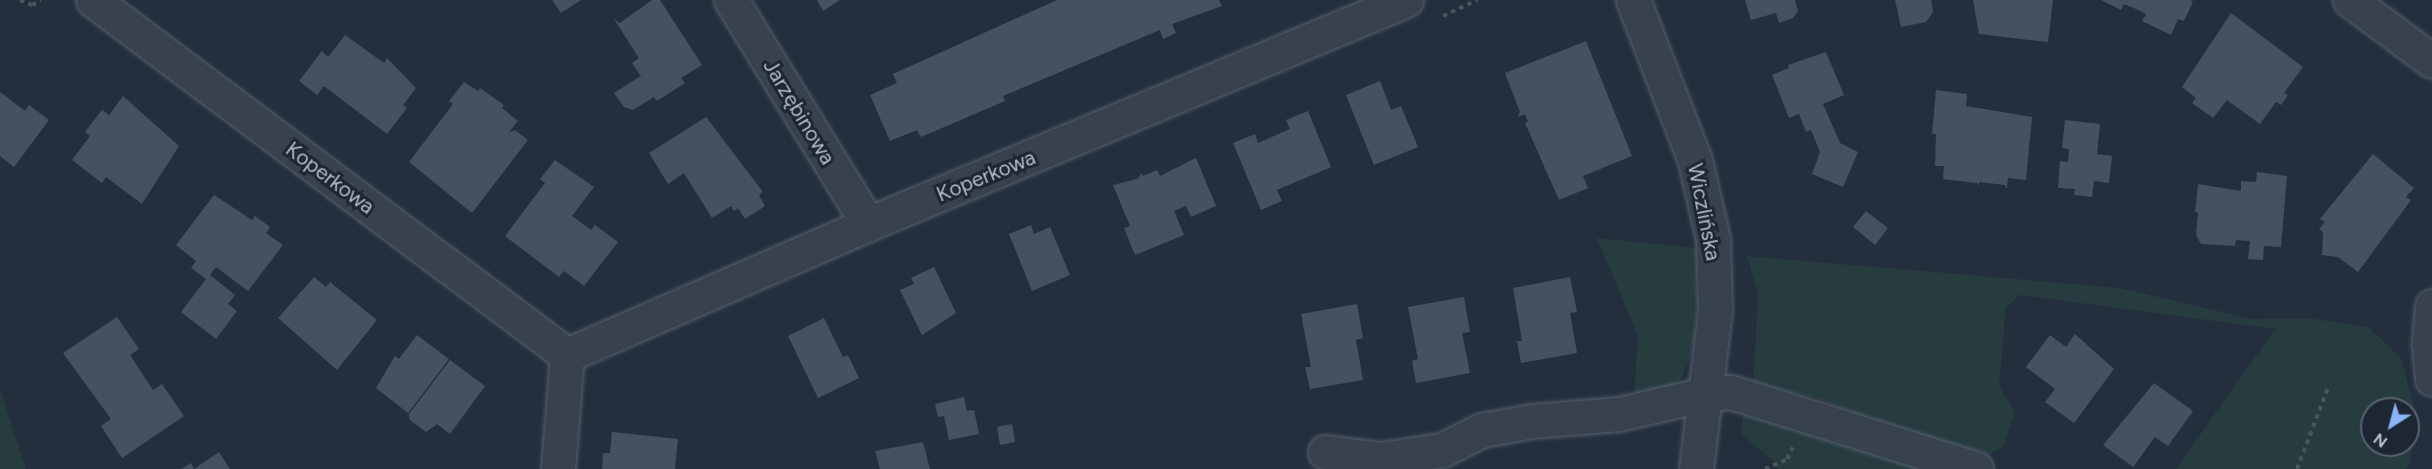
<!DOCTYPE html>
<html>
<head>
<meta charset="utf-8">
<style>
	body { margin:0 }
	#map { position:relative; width:2432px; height:469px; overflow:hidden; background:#242f3e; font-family:Figtree,sans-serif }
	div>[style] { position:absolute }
	.green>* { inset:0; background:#263c3f }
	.building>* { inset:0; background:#455162 }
	.path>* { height:4px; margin-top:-2px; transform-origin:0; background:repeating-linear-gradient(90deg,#44595c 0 4.5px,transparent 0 9px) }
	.roads { filter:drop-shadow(0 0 2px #565f6c) drop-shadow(0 0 2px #565f6c) }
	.minor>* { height:33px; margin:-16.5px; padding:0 16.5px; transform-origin:16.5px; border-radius:16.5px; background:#38414e }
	span { translate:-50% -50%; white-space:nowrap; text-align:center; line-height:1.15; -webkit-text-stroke:6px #1d2633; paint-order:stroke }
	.street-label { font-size:21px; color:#b4bcc9 }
	.north { position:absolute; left:2360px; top:397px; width:60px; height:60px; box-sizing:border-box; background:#1d2633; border:2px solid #59626f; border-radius:50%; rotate:216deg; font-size:16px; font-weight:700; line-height:24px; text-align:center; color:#b4bcc9 }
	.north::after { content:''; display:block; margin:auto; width:21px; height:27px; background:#8ab4f8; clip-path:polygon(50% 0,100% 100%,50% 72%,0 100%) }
</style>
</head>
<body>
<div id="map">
	<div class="green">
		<div style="clip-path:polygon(1597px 238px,1696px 248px,1698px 305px,1691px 354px,1682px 378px,1667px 389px,1634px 397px,1638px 336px)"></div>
		<div style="clip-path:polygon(evenodd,1747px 256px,2120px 288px,2252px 319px,2308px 318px,2368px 327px,2401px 358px,2415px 410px,2411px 462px,2405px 469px,2176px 469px,2275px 329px,2020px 295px,2006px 307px,1999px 386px,2015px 412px,2003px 447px,1986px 456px,1894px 431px,1814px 397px,1753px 388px,1758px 295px,1747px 256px,2372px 409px,2408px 409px,2408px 445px,2372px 445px,2372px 409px)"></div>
		<div style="clip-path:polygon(0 389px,26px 469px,0 469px)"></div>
		<div style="clip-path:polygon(1743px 416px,1761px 417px,1932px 469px,1777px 469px,1777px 464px,1741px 434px)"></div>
	</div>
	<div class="building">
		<div style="clip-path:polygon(552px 0,581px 0,561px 13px)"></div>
		<div style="clip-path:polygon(652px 0,660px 0,702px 65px,681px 78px,685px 83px,657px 101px,654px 97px,633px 110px,624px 107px,614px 93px,641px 76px,632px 63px,639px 58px,614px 19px,620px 23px)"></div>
		<div style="clip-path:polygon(817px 0,840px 0,823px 11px)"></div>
		<div style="clip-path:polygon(1057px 0,1219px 0,1222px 6px,1172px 24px,1176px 33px,1163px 39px,1160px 30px,1003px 96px,1005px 101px,921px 137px,917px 130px,890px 141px,870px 95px,897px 83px,893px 74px)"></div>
		<div style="clip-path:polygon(1745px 0,1795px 0,1798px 11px,1793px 18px,1779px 23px,1776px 13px,1751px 20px)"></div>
		<div style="clip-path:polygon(1895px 0,1931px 0,1933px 12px,1926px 22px,1901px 27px)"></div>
		<div style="clip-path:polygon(1973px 0,2053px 0,2048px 42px,1979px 34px)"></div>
		<div style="clip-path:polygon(2101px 0,2190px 0,2193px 2px,2184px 21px,2178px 19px,2171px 35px,2142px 21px,2146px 14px,2136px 9px,2124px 4px,2121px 10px)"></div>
		<div style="clip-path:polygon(2231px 13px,2303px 67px,2284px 93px,2288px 95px,2281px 105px,2276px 102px,2260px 124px,2227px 100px,2213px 118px,2192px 103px,2196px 98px,2182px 87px)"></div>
		<div style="clip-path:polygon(345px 35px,384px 63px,387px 58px,416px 88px,403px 105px,407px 108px,387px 134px,324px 86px,317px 95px,299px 81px,322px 51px,328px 57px)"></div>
		<div style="clip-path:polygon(1586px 41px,1632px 156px,1583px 176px,1588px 188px,1559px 200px,1525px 123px,1528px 122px,1525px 114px,1518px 117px,1520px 112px,1505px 73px)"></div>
		<div style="clip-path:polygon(1826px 52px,1844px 95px,1823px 104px,1840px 143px,1858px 152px,1843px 187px,1812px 174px,1820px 152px,1811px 130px,1806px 132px,1799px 114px,1789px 118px,1772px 75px,1789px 68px,1788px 65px)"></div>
		<div style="clip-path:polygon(1380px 81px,1391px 110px,1401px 106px,1418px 147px,1374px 165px,1346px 95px)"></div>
		<div style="clip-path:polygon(464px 82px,478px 91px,480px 88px,504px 105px,502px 108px,518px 121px,509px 132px,515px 130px,528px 140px,472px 213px,409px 162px,453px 104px,449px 101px)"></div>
		<div style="clip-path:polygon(1936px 90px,1967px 94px,1966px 106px,2032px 117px,2026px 180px,2008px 178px,2007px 189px,2005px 185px,1979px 182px,1979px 186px,1977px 183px,1943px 179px,1944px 166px,1935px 166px,1936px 134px,1932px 134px)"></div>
		<div style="clip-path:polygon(0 92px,25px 111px,29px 105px,49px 120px,14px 167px,0 156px)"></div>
		<div style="clip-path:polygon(123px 96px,179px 146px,142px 204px,106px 177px,102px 183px,72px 160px,90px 136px,85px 132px,102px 110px,109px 115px)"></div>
		<div style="clip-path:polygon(1308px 111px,1331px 167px,1277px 190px,1282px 201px,1261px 210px,1233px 143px,1255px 134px,1258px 143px,1290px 129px,1286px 120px)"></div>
		<div style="clip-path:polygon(706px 117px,763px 192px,759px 195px,765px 206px,745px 219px,738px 208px,734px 211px,731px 206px,712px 218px,684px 173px,668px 184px,649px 153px)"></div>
		<div style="clip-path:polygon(2065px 120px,2100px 124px,2097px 154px,2112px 156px,2109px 183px,2094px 181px,2092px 197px,2074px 195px,2075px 189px,2058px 188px,2060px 161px,2068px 162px,2069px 149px,2062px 148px)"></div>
		<div style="clip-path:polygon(2373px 154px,2414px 188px,2406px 197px,2411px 200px,2358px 272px,2338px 257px,2322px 255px,2323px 232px,2319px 229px,2325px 222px,2320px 219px)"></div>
		<div style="clip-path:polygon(1196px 158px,1216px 206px,1191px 217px,1186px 206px,1174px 211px,1184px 235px,1135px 255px,1124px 228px,1130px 226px,1113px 185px,1137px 179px,1142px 173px,1143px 176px,1157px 170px,1160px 176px)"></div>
		<div style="clip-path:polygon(555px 160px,594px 187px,572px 216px,591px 230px,595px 225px,618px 242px,584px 286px,564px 271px,559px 277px,505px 236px,545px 183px,540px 179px)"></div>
		<div style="clip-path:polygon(2257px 172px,2287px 176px,2281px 247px,2264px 246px,2263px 260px,2248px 259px,2250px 241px,2236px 240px,2235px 246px,2201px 244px,2196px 235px,2198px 213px,2195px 212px,2198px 184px,2241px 191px,2241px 181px,2256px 182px)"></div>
		<div style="clip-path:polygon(214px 195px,252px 220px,255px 216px,270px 227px,266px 233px,283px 245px,248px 291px,216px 267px,210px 275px,235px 295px,228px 304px,237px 311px,216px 339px,181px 312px,206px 279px,191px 268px,196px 261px,176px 245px)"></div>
		<div style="clip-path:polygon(1866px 211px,1888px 228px,1875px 245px,1853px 227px)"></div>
		<div style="clip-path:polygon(1031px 225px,1034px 234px,1050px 227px,1070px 275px,1032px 291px,1009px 234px)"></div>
		<div style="clip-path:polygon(934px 267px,956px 313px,922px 335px,900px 290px,914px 284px,911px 278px)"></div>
		<div style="clip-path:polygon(314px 277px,326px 287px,330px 282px,377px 320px,337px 370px,278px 318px)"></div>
		<div style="clip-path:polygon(1570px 277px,1577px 312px,1570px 313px,1577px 353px,1521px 363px,1517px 341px,1522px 341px,1513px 288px)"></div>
		<div style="clip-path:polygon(1464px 297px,1470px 332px,1462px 333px,1470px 373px,1416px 383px,1412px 361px,1418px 359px,1408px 307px)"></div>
		<div style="clip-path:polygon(1357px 304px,1363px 338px,1356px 340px,1363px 380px,1310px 389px,1305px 367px,1311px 367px,1301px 314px)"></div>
		<div style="clip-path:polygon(117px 317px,139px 349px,130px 355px,153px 390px,162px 384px,184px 416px,122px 458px,101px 426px,111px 419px,63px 353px)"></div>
		<div style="clip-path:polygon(824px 318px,843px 357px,848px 355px,859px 378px,818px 398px,788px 336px)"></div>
		<div style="clip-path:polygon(2075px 334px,2114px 369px,2074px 423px,2045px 402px,2055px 389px,2026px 367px,2050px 335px,2066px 347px)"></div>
		<div style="clip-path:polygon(417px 335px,449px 359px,408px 413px,376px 388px,395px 356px,399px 359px)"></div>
		<div style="clip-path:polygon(450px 360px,485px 386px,450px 434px,437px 424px,426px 432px,410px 420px,409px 414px)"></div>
		<div style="clip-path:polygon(2154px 383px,2193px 411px,2168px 446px,2155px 437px,2133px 467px,2103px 445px)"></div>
		<div style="clip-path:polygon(964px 397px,967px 411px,974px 410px,979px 434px,949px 440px,944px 416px,938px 417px,935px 404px)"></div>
		<div style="clip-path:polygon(1012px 424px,1015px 442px,1000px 445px,997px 427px)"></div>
		<div style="clip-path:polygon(612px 432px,678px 439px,675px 469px,602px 469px,603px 453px,610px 453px)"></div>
		<div style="clip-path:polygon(923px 442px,930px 469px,880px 469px,875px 451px)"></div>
		<div style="clip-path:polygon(219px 452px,230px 469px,181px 469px,191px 463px,194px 469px)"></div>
	</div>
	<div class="path">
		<div style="left:20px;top:0;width:13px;rotate:23deg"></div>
		<div style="left:32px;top:5px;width:10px;rotate:-29deg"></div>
		<div style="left:1443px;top:16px;width:38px;rotate:-25deg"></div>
		<div style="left:1765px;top:469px;width:24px;rotate:-24deg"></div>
		<div style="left:1787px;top:459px;width:13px;rotate:-63deg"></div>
		<div style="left:2297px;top:469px;width:87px;rotate:-69.1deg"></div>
	</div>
	<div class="roads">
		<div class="minor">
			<div style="left:93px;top:0;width:592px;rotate:36.83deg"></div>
			<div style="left:567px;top:355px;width:328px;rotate:-23.5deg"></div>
			<div style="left:868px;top:224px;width:583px;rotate:-22.6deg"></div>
			<div style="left:731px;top:0;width:263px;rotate:58.5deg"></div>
			<div style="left:1633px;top:0;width:173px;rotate:68.9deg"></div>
			<div style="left:1695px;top:161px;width:80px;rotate:77deg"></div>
			<div style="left:1713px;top:239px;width:71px;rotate:88.4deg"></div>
			<div style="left:1715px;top:310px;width:160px;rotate:96.8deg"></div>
			<div style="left:2350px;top:0;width:102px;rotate:36.6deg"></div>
			<div style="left:2432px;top:306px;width:38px;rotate:95deg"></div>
			<div style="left:2429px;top:344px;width:35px;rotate:85deg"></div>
			<div style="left:1325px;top:452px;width:56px;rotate:7.1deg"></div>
			<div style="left:1381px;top:459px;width:62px;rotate:-8.4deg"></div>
			<div style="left:1442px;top:450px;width:45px;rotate:-26.6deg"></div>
			<div style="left:1482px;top:430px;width:51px;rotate:-10.2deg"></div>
			<div style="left:1532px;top:421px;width:87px;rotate:-4.6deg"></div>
			<div style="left:1619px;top:414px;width:88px;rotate:-13.1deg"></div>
			<div style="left:1705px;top:394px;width:26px;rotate:-4deg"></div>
			<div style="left:1731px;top:392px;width:257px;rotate:17.4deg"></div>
			<div style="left:558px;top:469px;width:114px;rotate:-85.5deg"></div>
		</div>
	</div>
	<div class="street-label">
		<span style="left:799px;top:112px;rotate:59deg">Jarzębinowa</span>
		<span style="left:986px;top:176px;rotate:-22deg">Koperkowa</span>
		<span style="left:330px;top:178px;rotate:37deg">Koperkowa</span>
		<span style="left:1704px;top:212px;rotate:79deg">Wiczlińska</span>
	</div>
	<div class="north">N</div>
</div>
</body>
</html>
